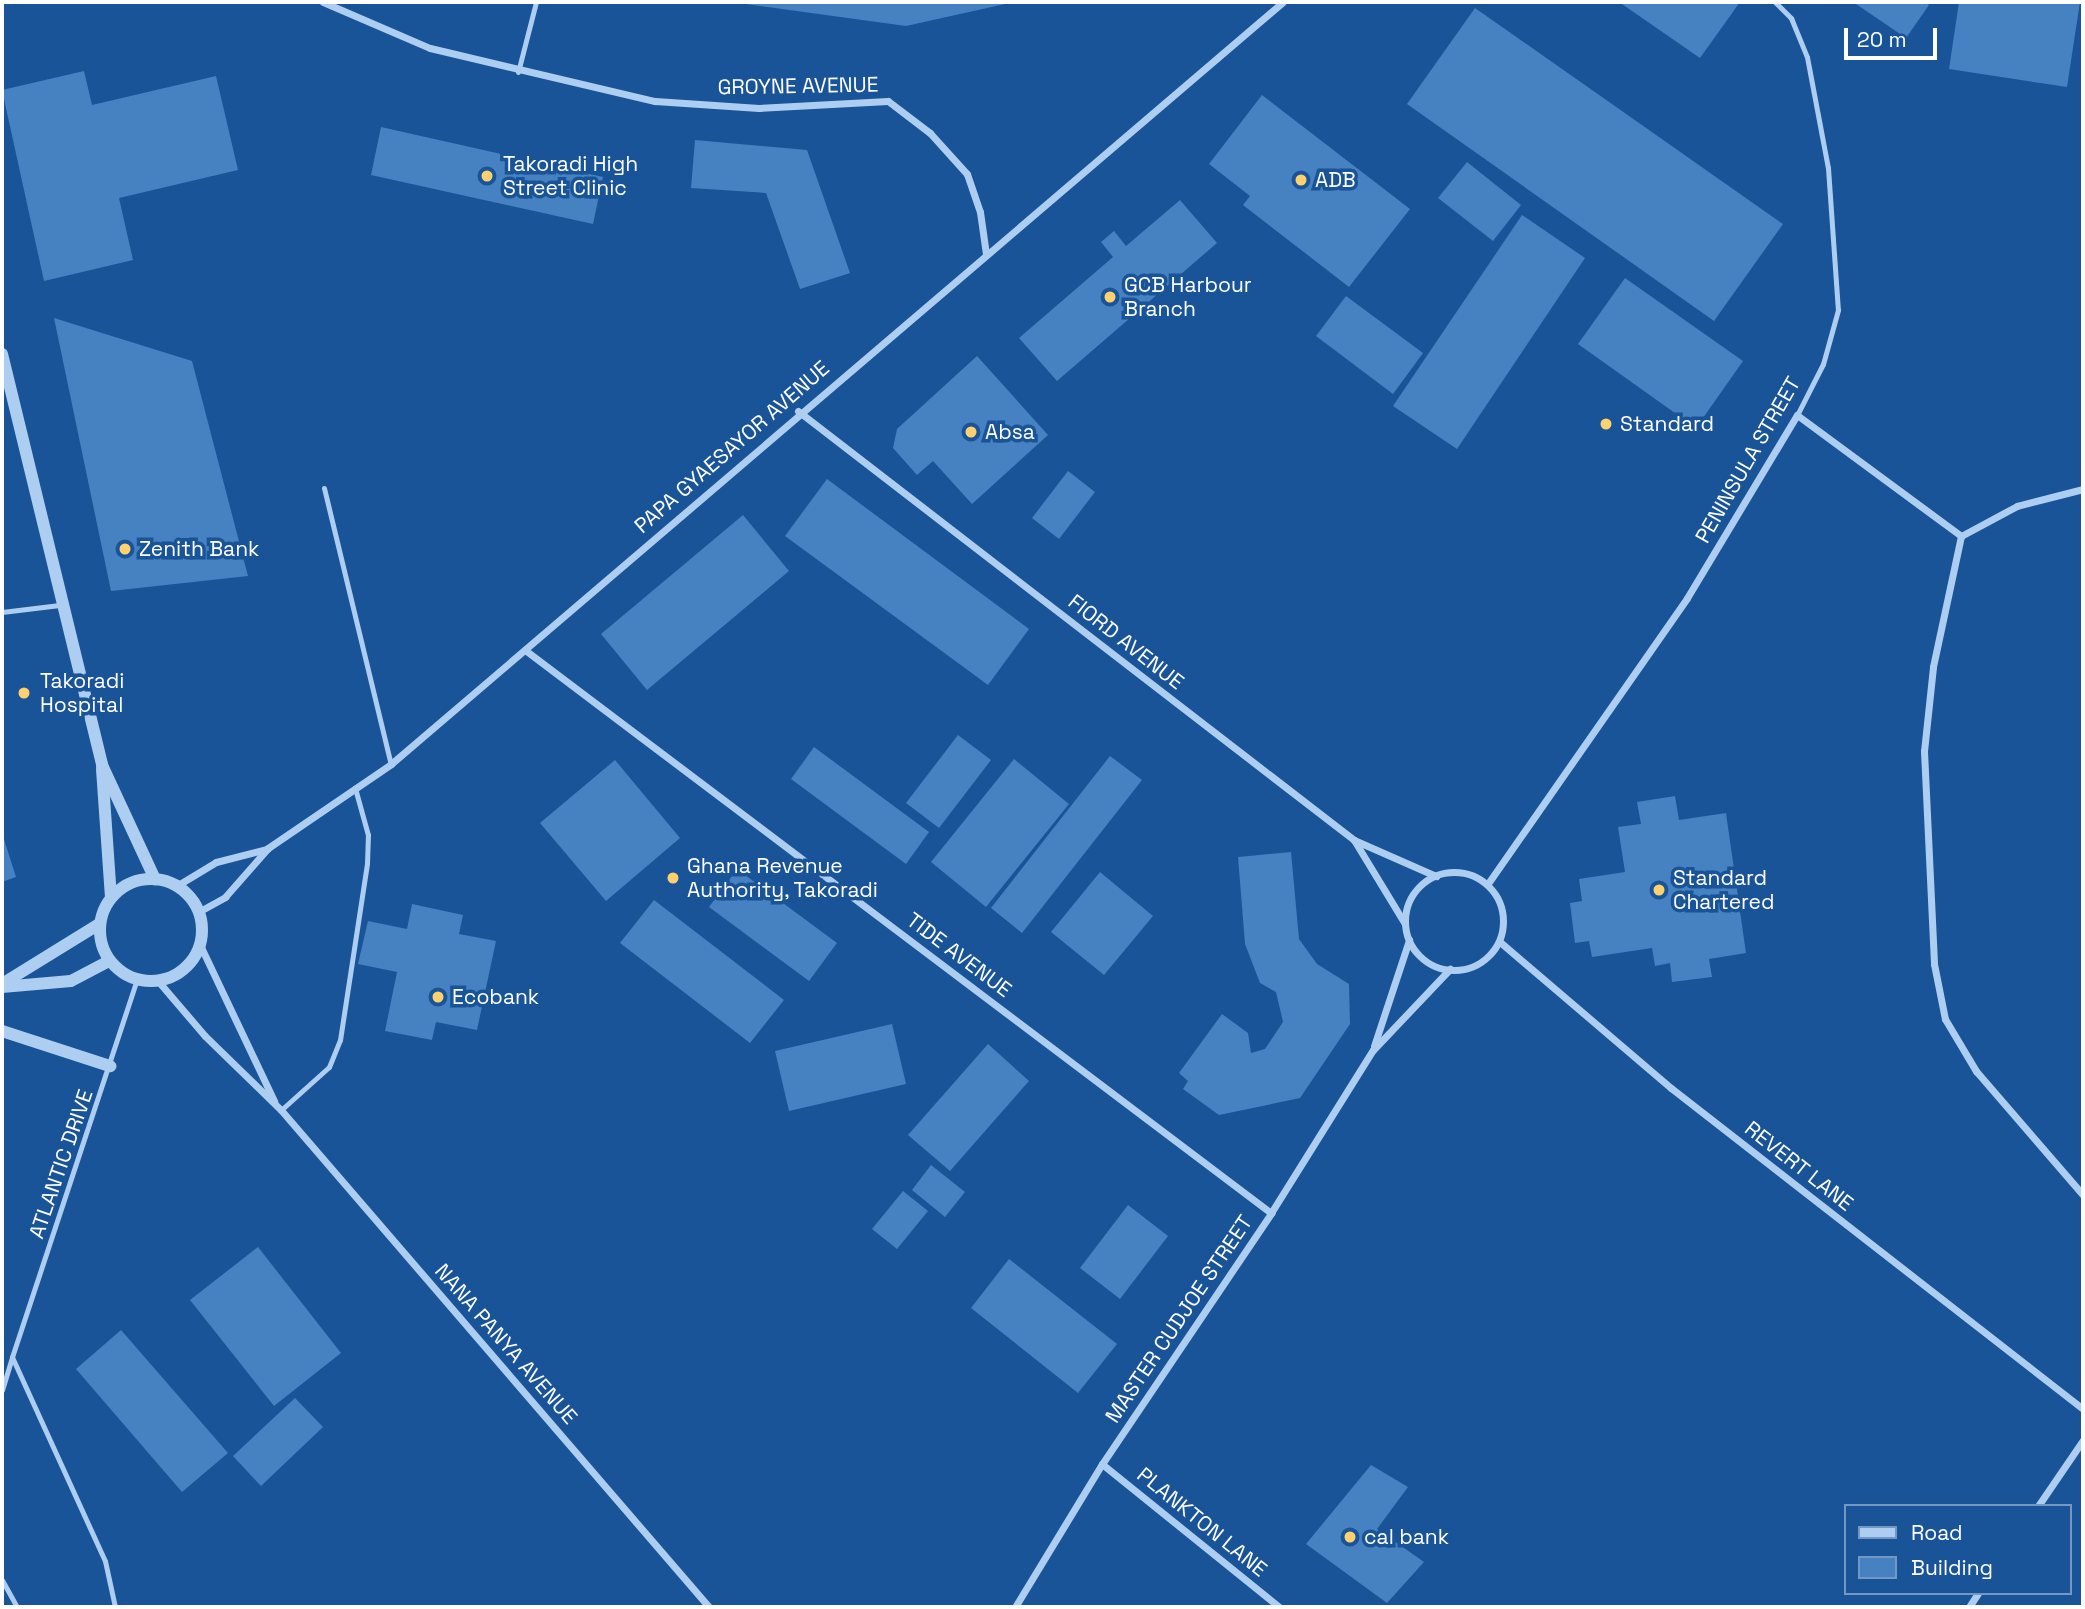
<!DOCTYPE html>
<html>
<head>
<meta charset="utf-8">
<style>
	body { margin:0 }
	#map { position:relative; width:2085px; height:1609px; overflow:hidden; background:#195499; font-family:"Space Grotesk",sans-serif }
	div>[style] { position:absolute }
	.building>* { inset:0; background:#4681c1 }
	.service>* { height:5px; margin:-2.5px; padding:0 2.5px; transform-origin:2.5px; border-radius:2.5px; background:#aecef1 }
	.minor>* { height:7px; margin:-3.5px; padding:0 3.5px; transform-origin:3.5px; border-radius:3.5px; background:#aecef1 }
	.minor>.ring { margin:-3.5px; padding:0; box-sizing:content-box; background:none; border:7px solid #aecef1; border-radius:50% }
	.tertiary>* { height:12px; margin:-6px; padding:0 6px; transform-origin:6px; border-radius:6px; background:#aecef1 }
	.tertiary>.ring { margin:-6px; padding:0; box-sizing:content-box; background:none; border:12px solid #aecef1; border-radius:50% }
	.dots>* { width:19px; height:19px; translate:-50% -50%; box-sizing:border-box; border:4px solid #195499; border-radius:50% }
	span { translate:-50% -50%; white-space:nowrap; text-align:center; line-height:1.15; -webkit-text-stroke:7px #195499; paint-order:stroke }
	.street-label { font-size:21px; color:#fff }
	.poi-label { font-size:21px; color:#fff }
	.left { translate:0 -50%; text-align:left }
	.frame { position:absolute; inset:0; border:4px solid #fff; pointer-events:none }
	.legend { position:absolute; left:1844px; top:1504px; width:228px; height:91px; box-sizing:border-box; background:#195499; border:2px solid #7598c2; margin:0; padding:9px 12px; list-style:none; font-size:21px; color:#fff }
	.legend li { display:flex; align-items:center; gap:14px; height:35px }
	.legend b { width:35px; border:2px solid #7598c2 }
	.scale { position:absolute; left:1844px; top:28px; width:93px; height:32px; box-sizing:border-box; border:4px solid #fff; border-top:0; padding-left:9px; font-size:21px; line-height:24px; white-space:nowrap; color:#fff; -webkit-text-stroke:5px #195499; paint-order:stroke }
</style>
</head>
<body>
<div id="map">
	<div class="building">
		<div style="clip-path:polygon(731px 2px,1014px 2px,906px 26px)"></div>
		<div style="clip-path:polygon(1619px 2px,1740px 2px,1700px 58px)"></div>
		<div style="clip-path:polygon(1853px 2px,1925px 2px,1929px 5px,1906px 38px)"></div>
		<div style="clip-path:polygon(1959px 2px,2080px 2px,2067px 87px,1949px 69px)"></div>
		<div style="clip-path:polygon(1475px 8px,1783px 224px,1714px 321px,1407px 104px)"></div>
		<div style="clip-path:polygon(84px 71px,92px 105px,216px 76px,238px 170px,119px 198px,133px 260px,44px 281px,2px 90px)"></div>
		<div style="clip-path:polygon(1262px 95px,1410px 209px,1349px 287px,1243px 205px,1250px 196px,1209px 164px)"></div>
		<div style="clip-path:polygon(381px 127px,603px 177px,593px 224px,371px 175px)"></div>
		<div style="clip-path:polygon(695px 140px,807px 150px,850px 273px,800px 289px,766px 193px,691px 188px)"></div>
		<div style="clip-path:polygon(1467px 162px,1521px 205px,1493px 241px,1438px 198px)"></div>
		<div style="clip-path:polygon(1180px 200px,1217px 243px,1057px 381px,1019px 338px,1113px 257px,1101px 242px,1114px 231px,1126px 246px)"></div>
		<div style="clip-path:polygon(1522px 215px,1585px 258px,1457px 449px,1393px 406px)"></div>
		<div style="clip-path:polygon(1625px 278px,1743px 361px,1696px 428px,1578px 344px)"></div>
		<div style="clip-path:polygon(1346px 296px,1423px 353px,1393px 394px,1316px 336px)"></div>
		<div style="clip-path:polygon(54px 318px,192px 361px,248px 576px,111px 591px)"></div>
		<div style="clip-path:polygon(977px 356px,1048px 435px,972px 504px,933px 461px,917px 475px,893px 448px,897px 429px)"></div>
		<div style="clip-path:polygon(1068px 471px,1095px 492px,1059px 539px,1032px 518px)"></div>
		<div style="clip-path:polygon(827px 479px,1029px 629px,988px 685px,785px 536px)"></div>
		<div style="clip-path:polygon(743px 515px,789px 571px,647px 690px,601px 634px)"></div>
		<div style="clip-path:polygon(958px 735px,991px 760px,939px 828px,906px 803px)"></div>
		<div style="clip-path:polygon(814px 747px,929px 832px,906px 864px,791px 779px)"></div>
		<div style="clip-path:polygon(1110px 756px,1142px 780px,1022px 933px,991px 908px)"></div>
		<div style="clip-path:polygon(1014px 759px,1069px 804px,986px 907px,931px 862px)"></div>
		<div style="clip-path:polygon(615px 760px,680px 838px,606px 901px,540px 823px)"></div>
		<div style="clip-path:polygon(1675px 796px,1679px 820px,1726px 813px,1746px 953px,1709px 959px,1712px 977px,1672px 982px,1670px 963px,1655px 966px,1652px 948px,1592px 957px,1589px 941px,1575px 943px,1570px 903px,1582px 901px,1579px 879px,1625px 872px,1618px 827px,1641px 824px,1637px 802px)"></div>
		<div style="clip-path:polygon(2px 833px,16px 877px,2px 882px)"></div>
		<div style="clip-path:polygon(1291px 852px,1299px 939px,1317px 964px,1349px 984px,1350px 1024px,1300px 1098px,1219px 1115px,1183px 1089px,1188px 1081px,1179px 1073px,1222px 1014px,1248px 1033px,1251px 1053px,1265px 1049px,1283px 1022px,1276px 992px,1260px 983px,1245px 944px,1238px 857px)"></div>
		<div style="clip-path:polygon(737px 869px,837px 943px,809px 981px,709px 907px)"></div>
		<div style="clip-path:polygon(1100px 872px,1153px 916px,1104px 975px,1051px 932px)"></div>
		<div style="clip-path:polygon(654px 900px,784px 1000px,750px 1043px,620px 943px)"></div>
		<div style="clip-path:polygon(412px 904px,463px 915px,459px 934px,496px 941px,477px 1030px,436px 1022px,432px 1040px,385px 1031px,397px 972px,358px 964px,368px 921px,407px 929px)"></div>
		<div style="clip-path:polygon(892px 1024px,906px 1084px,789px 1111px,775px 1051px)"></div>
		<div style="clip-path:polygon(988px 1044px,1029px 1081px,950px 1171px,908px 1135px)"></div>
		<div style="clip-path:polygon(931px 1165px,965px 1192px,945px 1217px,912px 1190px)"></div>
		<div style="clip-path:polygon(903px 1191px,928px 1211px,897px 1249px,872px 1229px)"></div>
		<div style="clip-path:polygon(1128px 1205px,1168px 1236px,1120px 1299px,1080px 1268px)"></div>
		<div style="clip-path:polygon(258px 1247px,341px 1353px,274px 1406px,190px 1300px)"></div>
		<div style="clip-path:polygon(1009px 1259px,1117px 1344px,1078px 1393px,971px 1308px)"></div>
		<div style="clip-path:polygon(121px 1330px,228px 1453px,182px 1492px,76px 1369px)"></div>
		<div style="clip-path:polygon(295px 1398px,323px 1427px,261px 1486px,233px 1456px)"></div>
		<div style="clip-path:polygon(1371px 1465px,1408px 1487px,1377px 1529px,1424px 1562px,1387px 1603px,1306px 1544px)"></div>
	</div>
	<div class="service">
		<div style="left:1775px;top:2px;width:23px;rotate:45deg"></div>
		<div style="left:1791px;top:18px;width:42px;rotate:67.7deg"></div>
		<div style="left:1807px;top:57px;width:113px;rotate:79.3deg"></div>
		<div style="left:1828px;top:168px;width:142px;rotate:86deg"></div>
		<div style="left:1838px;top:310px;width:56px;rotate:105.5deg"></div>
		<div style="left:1823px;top:364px;width:57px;rotate:117deg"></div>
		<div style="left:518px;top:72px;width:72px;rotate:-75.6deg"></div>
		<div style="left:324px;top:488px;width:284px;rotate:76.4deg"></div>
		<div style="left:2px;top:612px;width:58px;rotate:-6.9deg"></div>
		<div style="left:281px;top:1110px;width:64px;rotate:-41.9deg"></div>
		<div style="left:329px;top:1067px;width:29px;rotate:-68deg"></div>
		<div style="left:340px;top:1040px;width:179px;rotate:-81.3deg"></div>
		<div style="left:367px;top:863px;width:28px;rotate:-88deg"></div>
		<div style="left:368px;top:835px;width:49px;rotate:-105.5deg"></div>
		<div style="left:12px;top:1357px;width:397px;rotate:-71.7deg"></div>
		<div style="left:2px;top:1390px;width:34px;rotate:-73deg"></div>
		<div style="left:12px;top:1357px;width:224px;rotate:65.5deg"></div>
		<div style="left:105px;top:1561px;width:47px;rotate:77.7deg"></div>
		<div style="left:2px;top:1580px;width:31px;rotate:61deg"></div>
	</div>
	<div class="minor">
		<div style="left:323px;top:2px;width:116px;rotate:23.3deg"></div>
		<div style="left:430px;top:48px;width:231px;rotate:13.3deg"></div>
		<div style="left:655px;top:101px;width:104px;rotate:3.9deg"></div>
		<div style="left:759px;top:108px;width:129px;rotate:-3.1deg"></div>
		<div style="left:888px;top:101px;width:53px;rotate:37.3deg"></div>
		<div style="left:930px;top:133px;width:55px;rotate:47.9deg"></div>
		<div style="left:967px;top:174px;width:40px;rotate:71.1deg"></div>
		<div style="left:980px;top:212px;width:42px;rotate:81.9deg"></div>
		<div style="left:798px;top:411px;width:702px;rotate:37.65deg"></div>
		<div style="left:1354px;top:840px;width:98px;rotate:58.7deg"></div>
		<div style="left:2083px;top:489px;width:68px;rotate:165.6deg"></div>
		<div style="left:2017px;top:506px;width:64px;rotate:151.8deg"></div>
		<div style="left:1961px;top:536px;width:134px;rotate:102.1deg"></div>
		<div style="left:1933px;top:667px;width:84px;rotate:96.1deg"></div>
		<div style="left:1924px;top:751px;width:213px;rotate:87.3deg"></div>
		<div style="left:1934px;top:964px;width:56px;rotate:78.7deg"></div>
		<div style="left:1945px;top:1019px;width:61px;rotate:59.2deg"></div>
		<div style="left:1976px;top:1071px;width:164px;rotate:49.2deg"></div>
		<div style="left:525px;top:650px;width:935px;rotate:37.04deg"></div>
		<div style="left:1354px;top:840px;width:90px;rotate:23.7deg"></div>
		<div class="ring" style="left:1405px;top:872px;width:91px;height:91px"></div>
		<div style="left:1489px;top:882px;width:346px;rotate:-55.1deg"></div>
		<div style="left:1687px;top:598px;width:214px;rotate:-59deg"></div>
		<div style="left:1797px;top:415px;width:204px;rotate:36.4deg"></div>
		<div style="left:178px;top:885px;width:44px;rotate:-31.2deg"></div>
		<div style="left:216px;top:862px;width:53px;rotate:-14.3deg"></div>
		<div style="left:200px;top:911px;width:29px;rotate:-29deg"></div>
		<div style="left:225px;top:897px;width:65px;rotate:-48.7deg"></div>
		<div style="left:268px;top:848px;width:149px;rotate:-34.3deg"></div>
		<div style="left:391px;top:764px;width:1173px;rotate:-40.51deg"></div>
		<div style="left:1500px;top:942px;width:225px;rotate:40.5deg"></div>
		<div style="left:1671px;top:1088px;width:522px;rotate:37.92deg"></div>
		<div style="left:200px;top:945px;width:173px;rotate:64.6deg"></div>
		<div style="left:158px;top:981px;width:72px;rotate:49.5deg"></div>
		<div style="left:205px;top:1036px;width:106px;rotate:44.2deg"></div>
		<div style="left:281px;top:1110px;width:656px;rotate:49.27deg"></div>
		<div style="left:1374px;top:1046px;width:112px;rotate:-71.7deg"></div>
		<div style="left:1102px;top:1464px;width:228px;rotate:38.9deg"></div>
		<div style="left:2038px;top:1506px;width:80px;rotate:-55.7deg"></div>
		<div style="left:1015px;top:1607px;width:167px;rotate:-58.7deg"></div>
		<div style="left:1102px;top:1464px;width:303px;rotate:-56deg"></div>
		<div style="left:1271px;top:1213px;width:192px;rotate:-58deg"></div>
		<div style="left:1373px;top:1050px;width:112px;rotate:-46.5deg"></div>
		<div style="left:1969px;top:1607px;width:17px;rotate:-57deg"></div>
	</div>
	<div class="tertiary">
		<div style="left:2px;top:354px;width:423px;rotate:76.3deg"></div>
		<div style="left:102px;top:765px;width:126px;rotate:65.1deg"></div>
		<div style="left:102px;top:769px;width:129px;rotate:86deg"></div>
		<div class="ring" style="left:100px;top:879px;width:90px;height:90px"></div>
		<div style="left:2px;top:984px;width:114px;rotate:-31.7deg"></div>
		<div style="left:2px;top:987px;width:69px;rotate:-5deg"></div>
		<div style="left:71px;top:981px;width:43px;rotate:-27.8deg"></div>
		<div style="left:2px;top:1031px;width:114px;rotate:18deg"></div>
	</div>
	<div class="dots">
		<div style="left:487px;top:176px;background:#ffd16e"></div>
		<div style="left:1301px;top:180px;background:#ffd16e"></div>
		<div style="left:1110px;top:297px;background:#ffd16e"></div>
		<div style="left:1606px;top:424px;background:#ffd16e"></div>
		<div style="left:971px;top:432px;background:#ffd16e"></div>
		<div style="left:125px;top:549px;background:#ffd16e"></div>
		<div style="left:24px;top:693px;background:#ffd16e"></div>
		<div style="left:673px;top:878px;background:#ffd16e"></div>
		<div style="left:1659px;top:890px;background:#ffd16e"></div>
		<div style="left:438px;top:997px;background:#ffd16e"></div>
		<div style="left:1350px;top:1537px;background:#ffd16e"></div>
	</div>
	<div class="street-label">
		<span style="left:798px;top:86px;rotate:-1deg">GROYNE AVENUE</span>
		<span style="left:732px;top:447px;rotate:-41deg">PAPA GYAESAYOR AVENUE</span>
		<span style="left:1748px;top:460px;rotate:-60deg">PENINSULA STREET</span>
		<span style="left:1126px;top:642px;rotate:38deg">FIORD AVENUE</span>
		<span style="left:959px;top:955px;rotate:37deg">TIDE AVENUE</span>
		<span style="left:61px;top:1164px;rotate:-71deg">ATLANTIC DRIVE</span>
		<span style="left:1799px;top:1166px;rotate:38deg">REVERT LANE</span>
		<span style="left:1179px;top:1319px;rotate:-56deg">MASTER CUDJOE STREET</span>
		<span style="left:506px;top:1344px;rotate:49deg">NANA PANYA AVENUE</span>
		<span style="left:1202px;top:1522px;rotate:39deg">PLANKTON LANE</span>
	</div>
	<div class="poi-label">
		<span class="left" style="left:503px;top:176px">Takoradi High<br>Street Clinic</span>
		<span class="left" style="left:1315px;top:180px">ADB</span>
		<span class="left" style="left:1124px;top:297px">GCB Harbour<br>Branch</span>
		<span class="left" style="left:1620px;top:424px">Standard</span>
		<span class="left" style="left:985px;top:432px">Absa</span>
		<span class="left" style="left:139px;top:549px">Zenith Bank</span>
		<span class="left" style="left:40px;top:693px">Takoradi<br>Hospital</span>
		<span class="left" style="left:687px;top:878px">Ghana Revenue<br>Authority, Takoradi</span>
		<span class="left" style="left:1673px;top:890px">Standard<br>Chartered</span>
		<span class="left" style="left:452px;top:997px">Ecobank</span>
		<span class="left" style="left:1364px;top:1537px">cal bank</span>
	</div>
	<div class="frame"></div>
	<ul class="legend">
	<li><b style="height:9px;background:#aecef1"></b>Road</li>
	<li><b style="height:19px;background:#4681c1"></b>Building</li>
	</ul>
	<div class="scale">20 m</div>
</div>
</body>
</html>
